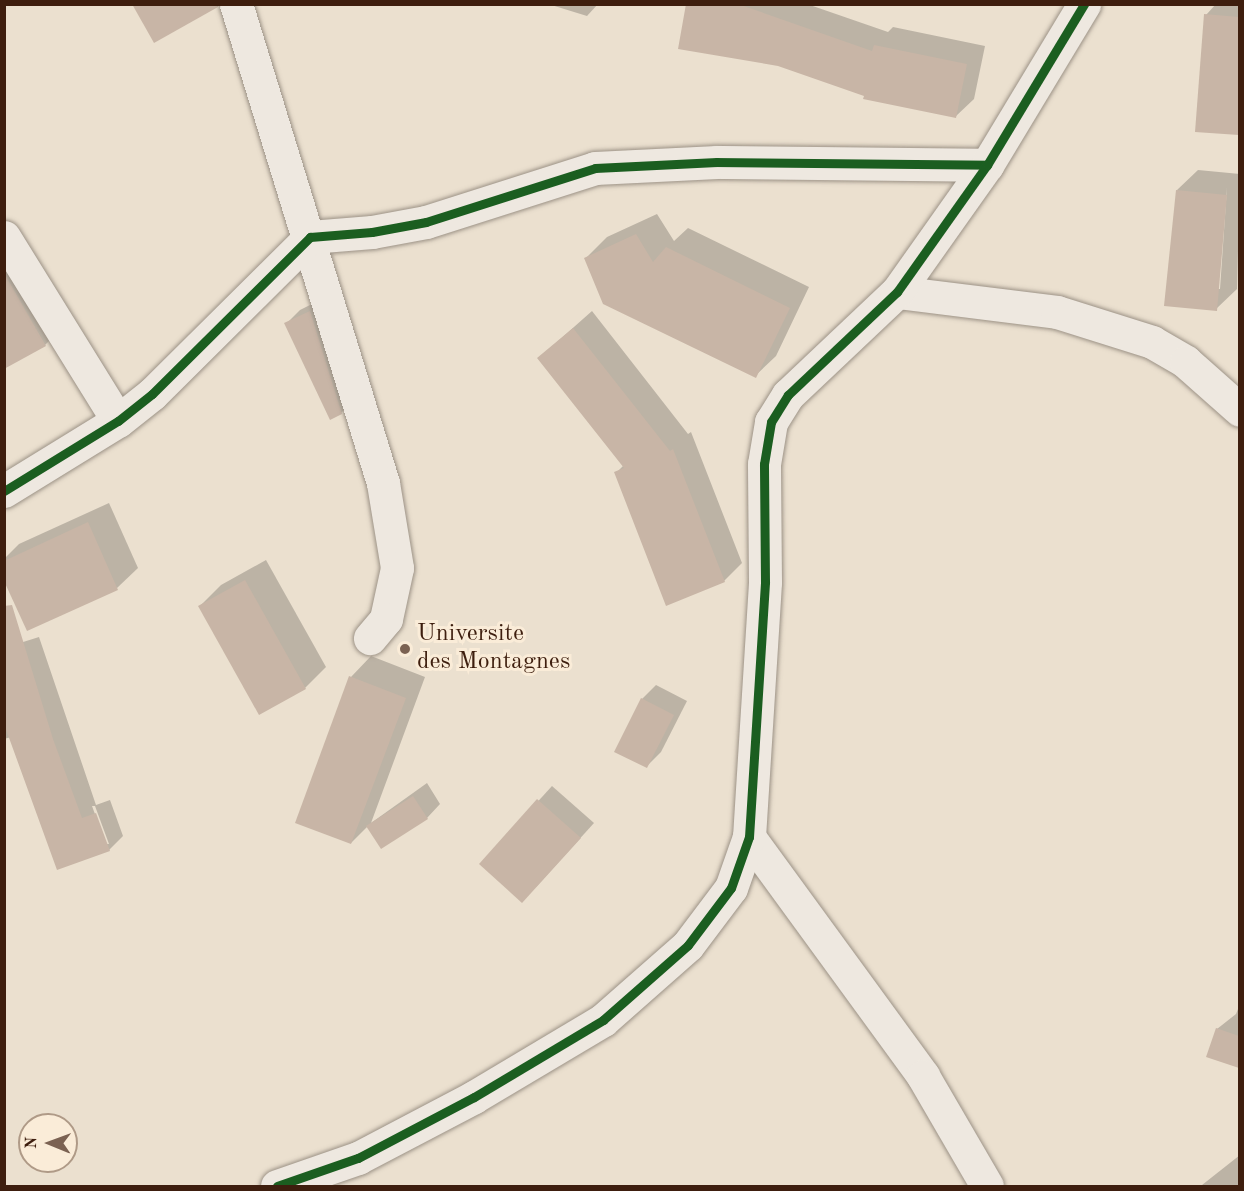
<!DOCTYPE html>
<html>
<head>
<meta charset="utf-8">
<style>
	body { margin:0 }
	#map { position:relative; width:1244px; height:1191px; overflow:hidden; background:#ebe0cf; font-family:"Old Standard TT",serif }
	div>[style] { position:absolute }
	.shadow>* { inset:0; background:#0003 }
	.building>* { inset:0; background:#c8b5a6 }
	.roads { filter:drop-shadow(0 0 2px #9c9286) drop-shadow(0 0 2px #9c9286) }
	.street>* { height:33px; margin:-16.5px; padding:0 16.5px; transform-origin:16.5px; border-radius:16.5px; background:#eee8e0 }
	.cycleway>* { height:9px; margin:-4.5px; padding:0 4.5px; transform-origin:4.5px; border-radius:4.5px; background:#1b5e20 }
	.dots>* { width:16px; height:16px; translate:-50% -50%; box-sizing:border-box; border:3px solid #faecd8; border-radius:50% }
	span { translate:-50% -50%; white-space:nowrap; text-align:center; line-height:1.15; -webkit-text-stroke:6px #faecd8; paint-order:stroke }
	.poi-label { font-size:24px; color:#3e1e0e }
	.left { translate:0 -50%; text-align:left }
	.frame { position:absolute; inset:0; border:6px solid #3e1e0e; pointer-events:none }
	.north { position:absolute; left:18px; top:1113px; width:60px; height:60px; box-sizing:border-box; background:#faecd8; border:2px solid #af9a87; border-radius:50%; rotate:271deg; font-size:16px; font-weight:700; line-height:24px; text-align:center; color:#3e1e0e }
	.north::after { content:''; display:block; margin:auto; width:21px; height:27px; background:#7b6252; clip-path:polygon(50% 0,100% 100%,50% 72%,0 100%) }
</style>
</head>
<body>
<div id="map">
	<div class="shadow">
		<div style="clip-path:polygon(548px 4px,598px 4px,587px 16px)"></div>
		<div style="clip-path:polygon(688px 4px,807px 4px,888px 32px,893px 27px,985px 46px,974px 99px,955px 117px,865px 95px)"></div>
		<div style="clip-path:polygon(1216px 4px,1240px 4px,1240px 134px,1196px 130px,1206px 15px)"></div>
		<div style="clip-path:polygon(evenodd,1198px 170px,1240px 174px,1237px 289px,1216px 309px,1177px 190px,1198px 170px,1227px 187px,1220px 289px,1217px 289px,1227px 187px)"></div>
		<div style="clip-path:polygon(657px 214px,674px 241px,688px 228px,809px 287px,776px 356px,755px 376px,586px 258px,607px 237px)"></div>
		<div style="clip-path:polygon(5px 220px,64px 326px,45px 345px,4px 368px)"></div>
		<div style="clip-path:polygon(324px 298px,355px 399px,341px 413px,286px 324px,300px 310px)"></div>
		<div style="clip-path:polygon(592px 311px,688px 434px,691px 432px,742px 563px,724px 581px,616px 473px,624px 465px,539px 358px)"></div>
		<div style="clip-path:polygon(109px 503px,138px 568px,117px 588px,4px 577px,4px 559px,19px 544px)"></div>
		<div style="clip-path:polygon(266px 560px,326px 667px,305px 688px,200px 606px,221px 585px)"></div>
		<div style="clip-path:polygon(evenodd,39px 637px,96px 805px,110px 800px,123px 836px,109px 850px,11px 737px,4px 739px,4px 648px,39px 637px,92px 806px,95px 806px,109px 844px,106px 844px,92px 806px)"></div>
		<div style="clip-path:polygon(371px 656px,425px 677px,371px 823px,427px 783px,440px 804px,427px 818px,368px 826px,351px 843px,351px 677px)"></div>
		<div style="clip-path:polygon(656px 685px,687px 701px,661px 752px,647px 766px,642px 699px)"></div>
		<div style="clip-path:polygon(552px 786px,594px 823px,536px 887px,481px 864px)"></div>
		<div style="clip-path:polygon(1240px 1004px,1240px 1067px,1208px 1056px,1217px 1029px,1236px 1014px)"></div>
		<div style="clip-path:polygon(1240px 1155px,1240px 1186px,1200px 1186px,1202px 1185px)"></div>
	</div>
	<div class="building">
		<div style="clip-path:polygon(132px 4px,218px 4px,218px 7px,154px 43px)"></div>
		<div style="clip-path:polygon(686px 4px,738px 4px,872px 51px,874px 45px,967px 64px,956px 118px,863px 99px,864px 96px,778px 66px,678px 49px)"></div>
		<div style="clip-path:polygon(1204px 14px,1239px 17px,1239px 135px,1195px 132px)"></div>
		<div style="clip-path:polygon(1176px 190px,1227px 195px,1217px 311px,1164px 306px)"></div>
		<div style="clip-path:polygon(636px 234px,653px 262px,666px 247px,790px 308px,756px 378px,603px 304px,584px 258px)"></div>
		<div style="clip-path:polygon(4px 273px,46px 346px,4px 369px)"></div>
		<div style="clip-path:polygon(310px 311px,342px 414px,330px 420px,284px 323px)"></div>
		<div style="clip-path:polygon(573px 328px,670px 451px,673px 449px,725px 582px,666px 606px,614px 472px,624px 468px,537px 358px)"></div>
		<div style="clip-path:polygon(88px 522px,118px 590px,27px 631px,4px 581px,4px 561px)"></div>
		<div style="clip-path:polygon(245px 580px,306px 689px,259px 715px,198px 606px)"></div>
		<div style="clip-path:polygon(12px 605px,53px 739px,82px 818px,96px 813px,110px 851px,57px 870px,4px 724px,4px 606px)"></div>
		<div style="clip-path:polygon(349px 676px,406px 698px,351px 844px,295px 823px)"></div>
		<div style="clip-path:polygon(641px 698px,674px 715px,647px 768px,614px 752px)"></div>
		<div style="clip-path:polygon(413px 796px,428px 819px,381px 849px,366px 826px)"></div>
		<div style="clip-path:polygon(537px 799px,581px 838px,522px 903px,479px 864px)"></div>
		<div style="clip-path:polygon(1216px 1028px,1239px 1036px,1239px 1068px,1206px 1057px)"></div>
	</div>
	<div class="roads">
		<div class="street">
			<div style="left:236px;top:4px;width:501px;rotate:72.94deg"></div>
			<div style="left:383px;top:483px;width:86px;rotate:80.6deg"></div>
			<div style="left:397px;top:568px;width:52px;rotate:102.2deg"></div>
			<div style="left:386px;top:619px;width:25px;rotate:130deg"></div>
			<div style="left:4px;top:237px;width:216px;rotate:58.2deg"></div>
			<div style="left:897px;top:292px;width:161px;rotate:7.1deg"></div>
			<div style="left:1057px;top:312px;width:100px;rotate:17.5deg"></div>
			<div style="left:1152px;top:342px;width:39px;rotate:30deg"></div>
			<div style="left:1186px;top:362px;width:72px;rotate:41.6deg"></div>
			<div style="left:4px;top:491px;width:134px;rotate:-31.6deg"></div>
			<div style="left:118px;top:421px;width:43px;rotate:-38.5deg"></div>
			<div style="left:152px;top:394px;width:223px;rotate:-44.8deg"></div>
			<div style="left:310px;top:237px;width:62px;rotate:-4.6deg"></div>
			<div style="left:372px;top:232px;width:55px;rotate:-10.5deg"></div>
			<div style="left:426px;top:222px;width:177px;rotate:-17.7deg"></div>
			<div style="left:595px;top:168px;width:122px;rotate:-2.8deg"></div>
			<div style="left:717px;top:162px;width:270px;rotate:0.6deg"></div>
			<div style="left:749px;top:837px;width:296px;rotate:53.9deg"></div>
			<div style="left:923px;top:1076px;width:127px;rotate:59.8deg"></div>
			<div style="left:277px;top:1186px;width:86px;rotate:-19.1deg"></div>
			<div style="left:358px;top:1158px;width:131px;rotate:-27.7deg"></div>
			<div style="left:474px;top:1097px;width:150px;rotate:-30.8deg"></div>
			<div style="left:603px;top:1020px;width:113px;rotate:-41.4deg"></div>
			<div style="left:688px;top:945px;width:71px;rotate:-53deg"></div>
			<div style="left:731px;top:888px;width:54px;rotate:-70.6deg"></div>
			<div style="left:749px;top:837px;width:256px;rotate:-86.4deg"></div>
			<div style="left:765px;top:582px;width:118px;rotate:-90.5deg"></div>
			<div style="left:764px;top:464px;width:43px;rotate:-80.5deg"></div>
			<div style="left:771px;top:422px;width:32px;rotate:-58deg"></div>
			<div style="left:788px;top:395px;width:150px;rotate:-43.4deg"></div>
			<div style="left:897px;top:292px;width:156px;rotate:-54.7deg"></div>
			<div style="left:987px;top:165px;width:188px;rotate:-58.9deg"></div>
		</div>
	</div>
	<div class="cycleway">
		<div style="left:4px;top:491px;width:134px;rotate:-31.6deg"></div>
		<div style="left:118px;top:421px;width:43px;rotate:-38.5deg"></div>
		<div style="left:152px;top:394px;width:223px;rotate:-44.8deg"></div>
		<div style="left:310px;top:237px;width:62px;rotate:-4.6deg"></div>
		<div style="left:372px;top:232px;width:55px;rotate:-10.5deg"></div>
		<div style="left:426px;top:222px;width:177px;rotate:-17.7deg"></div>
		<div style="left:595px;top:168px;width:122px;rotate:-2.8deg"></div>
		<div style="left:717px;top:162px;width:270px;rotate:0.6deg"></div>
		<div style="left:277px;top:1186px;width:86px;rotate:-19.1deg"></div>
		<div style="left:358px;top:1158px;width:131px;rotate:-27.7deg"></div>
		<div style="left:474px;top:1097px;width:150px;rotate:-30.8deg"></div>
		<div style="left:603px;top:1020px;width:113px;rotate:-41.4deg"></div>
		<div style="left:688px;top:945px;width:71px;rotate:-53deg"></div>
		<div style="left:731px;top:888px;width:54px;rotate:-70.6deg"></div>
		<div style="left:749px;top:837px;width:256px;rotate:-86.4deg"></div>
		<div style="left:765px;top:582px;width:118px;rotate:-90.5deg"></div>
		<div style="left:764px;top:464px;width:43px;rotate:-80.5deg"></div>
		<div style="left:771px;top:422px;width:32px;rotate:-58deg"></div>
		<div style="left:788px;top:395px;width:150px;rotate:-43.4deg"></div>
		<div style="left:897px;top:292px;width:156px;rotate:-54.7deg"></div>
		<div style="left:987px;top:165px;width:188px;rotate:-58.9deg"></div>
	</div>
	<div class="dots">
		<div style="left:405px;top:649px;background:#7b6252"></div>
	</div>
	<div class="poi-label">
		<span class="left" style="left:417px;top:649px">Universite<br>des Montagnes</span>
	</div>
	<div class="frame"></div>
	<div class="north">N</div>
</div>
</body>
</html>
